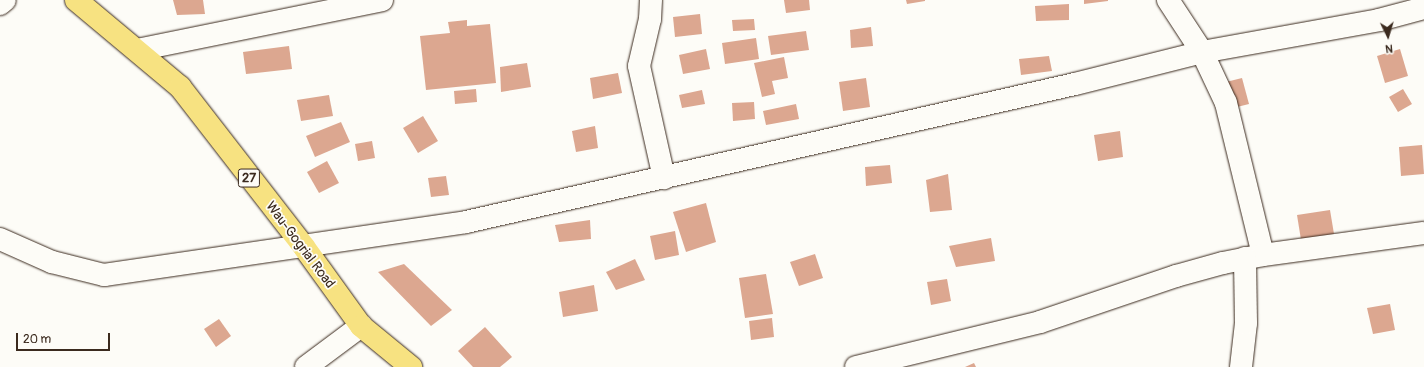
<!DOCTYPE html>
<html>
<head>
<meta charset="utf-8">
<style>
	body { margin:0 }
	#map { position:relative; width:1424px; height:367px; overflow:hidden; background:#fdfcf7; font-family:Pangolin,sans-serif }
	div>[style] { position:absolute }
	.building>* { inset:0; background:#dca790 }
	.roads { filter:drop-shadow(0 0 1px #3b2a1e) drop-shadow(0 0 1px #3b2a1e) }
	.minor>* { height:22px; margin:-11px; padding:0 11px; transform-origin:11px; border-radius:11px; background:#fdfcf7 }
	.major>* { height:22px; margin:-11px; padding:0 11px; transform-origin:11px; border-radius:11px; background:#f7e281 }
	span { translate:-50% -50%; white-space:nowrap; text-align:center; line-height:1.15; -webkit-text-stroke:3.5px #fdfcf7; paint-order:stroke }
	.shield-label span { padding:1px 3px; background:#fdfcf7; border:1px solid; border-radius:3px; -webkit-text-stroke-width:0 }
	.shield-label { font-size:13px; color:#3b2a1e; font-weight:700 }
	.street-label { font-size:14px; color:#3b2a1e }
	.north { position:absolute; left:1368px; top:16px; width:40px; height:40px; -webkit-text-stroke:3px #fdfcf7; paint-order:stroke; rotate:175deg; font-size:11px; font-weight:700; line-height:16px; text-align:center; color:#3b2a1e }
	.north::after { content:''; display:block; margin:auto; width:14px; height:18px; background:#3b2a1e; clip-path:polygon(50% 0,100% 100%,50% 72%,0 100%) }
	.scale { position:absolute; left:16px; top:333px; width:94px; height:18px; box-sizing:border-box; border:2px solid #3b2a1e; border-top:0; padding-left:5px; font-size:12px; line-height:14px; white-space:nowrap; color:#3b2a1e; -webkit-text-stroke:3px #fdfcf7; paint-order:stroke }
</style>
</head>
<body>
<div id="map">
	<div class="building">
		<div style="clip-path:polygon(173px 0,203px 0,205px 14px,177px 15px)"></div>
		<div style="clip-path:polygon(784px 0,809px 0,810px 10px,786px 13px)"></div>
		<div style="clip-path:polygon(906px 0,925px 0,925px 1px,907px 4px)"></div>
		<div style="clip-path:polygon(1084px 0,1108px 0,1108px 1px,1084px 4px)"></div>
		<div style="clip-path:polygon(1069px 4px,1069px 20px,1036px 21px,1035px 6px)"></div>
		<div style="clip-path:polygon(700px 14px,702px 34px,675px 37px,673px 17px)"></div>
		<div style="clip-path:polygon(754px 19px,755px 30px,733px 31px,732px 20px)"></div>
		<div style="clip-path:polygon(467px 20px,467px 26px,490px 24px,496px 83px,426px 90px,420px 36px,450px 33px,448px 22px)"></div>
		<div style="clip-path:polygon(871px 27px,873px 46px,851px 48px,850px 30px)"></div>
		<div style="clip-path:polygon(806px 31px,809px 50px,771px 55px,768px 36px)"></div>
		<div style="clip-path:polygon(756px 38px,759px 59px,725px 64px,722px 43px)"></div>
		<div style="clip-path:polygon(289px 46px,292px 69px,246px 74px,243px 52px)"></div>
		<div style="clip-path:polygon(706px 49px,710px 69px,683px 74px,679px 55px)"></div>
		<div style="clip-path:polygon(1400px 49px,1408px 76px,1385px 83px,1377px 56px)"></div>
		<div style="clip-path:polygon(1049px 56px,1052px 71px,1021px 75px,1019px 59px)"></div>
		<div style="clip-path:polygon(784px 57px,788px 78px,772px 81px,775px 94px,762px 97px,754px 63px)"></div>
		<div style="clip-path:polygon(527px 63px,531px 87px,501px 92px,500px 67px)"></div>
		<div style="clip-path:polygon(618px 73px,622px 93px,593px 99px,590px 78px)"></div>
		<div style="clip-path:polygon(866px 78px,870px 107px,843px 111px,839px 82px)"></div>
		<div style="clip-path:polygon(1242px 78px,1249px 104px,1229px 109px,1222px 83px)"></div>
		<div style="clip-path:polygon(476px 89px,477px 102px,455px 104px,454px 91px)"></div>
		<div style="clip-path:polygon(1403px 89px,1412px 104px,1398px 112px,1389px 97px)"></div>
		<div style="clip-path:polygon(702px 90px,705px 104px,682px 108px,679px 95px)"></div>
		<div style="clip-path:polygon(329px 95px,333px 116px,301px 121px,297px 100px)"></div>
		<div style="clip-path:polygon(754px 102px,755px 119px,733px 121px,732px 103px)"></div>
		<div style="clip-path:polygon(796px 104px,799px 119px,766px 125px,763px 111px)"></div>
		<div style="clip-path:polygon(423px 116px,438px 141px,418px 153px,403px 128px)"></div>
		<div style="clip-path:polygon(341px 122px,350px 142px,315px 157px,306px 136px)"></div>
		<div style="clip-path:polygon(595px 126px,598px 148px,576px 152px,572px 131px)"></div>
		<div style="clip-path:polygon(1120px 131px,1123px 157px,1098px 161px,1094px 135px)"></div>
		<div style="clip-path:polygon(372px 141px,375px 158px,358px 161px,355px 144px)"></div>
		<div style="clip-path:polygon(1422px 145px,1424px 174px,1401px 176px,1399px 147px)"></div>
		<div style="clip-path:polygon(327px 161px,339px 183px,319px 193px,307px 172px)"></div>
		<div style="clip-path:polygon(890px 165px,892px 183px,866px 186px,865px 167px)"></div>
		<div style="clip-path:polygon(948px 174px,952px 210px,930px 212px,926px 180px)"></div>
		<div style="clip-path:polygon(446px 176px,449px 195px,431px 197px,428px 178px)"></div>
		<div style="clip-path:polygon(706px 203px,716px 242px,686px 252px,673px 212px)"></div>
		<div style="clip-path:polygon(1330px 210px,1335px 240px,1302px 246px,1297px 215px)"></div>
		<div style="clip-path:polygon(590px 220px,591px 239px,559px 242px,555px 225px)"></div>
		<div style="clip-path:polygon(675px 231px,679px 255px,655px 260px,650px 236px)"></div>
		<div style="clip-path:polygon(991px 238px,995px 261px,956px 267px,949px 246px)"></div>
		<div style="clip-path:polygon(815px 254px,823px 278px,799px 286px,790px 262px)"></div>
		<div style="clip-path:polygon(635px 259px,645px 280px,616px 290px,606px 272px)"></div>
		<div style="clip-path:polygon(404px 264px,452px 310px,431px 326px,378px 272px)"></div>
		<div style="clip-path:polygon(766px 274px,773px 314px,745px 318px,739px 278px)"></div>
		<div style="clip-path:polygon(947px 279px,951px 301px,931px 305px,927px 282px)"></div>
		<div style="clip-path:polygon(594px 285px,598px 311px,563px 317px,559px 292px)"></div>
		<div style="clip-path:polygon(1390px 304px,1395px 330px,1373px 334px,1367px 308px)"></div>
		<div style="clip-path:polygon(772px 318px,774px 337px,751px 340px,749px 321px)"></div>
		<div style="clip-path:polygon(219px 319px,231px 336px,216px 347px,204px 329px)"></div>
		<div style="clip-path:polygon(485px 327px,512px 357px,500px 367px,473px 367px,458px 351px)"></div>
		<div style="clip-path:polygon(974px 363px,976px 367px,965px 367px)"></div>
	</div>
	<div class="roads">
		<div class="minor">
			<div style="left:651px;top:0;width:19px;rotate:93deg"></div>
			<div style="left:650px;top:19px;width:48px;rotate:103.2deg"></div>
			<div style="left:639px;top:66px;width:115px;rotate:77.4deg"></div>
			<div style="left:1168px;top:0;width:62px;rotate:56.8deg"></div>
			<div style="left:1202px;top:52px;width:56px;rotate:64.8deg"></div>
			<div style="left:1226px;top:103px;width:156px;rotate:76.3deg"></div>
			<div style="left:0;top:4px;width:6px;rotate:-39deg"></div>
			<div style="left:137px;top:50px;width:250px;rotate:-11.5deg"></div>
			<div style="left:0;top:239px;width:57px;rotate:23.9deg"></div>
			<div style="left:52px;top:262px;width:54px;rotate:14deg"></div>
			<div style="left:104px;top:275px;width:366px;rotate:-8.3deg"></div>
			<div style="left:466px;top:222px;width:624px;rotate:-12.77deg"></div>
			<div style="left:1075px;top:84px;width:131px;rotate:-14.1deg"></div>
			<div style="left:1202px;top:52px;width:180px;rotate:-10.2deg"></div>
			<div style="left:1379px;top:20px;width:47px;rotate:-14.9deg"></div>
			<div style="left:306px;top:367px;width:69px;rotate:-36.7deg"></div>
			<div style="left:856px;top:367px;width:189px;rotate:-13.7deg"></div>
			<div style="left:1040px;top:322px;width:144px;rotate:-18.7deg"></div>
			<div style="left:1176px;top:276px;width:49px;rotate:-15.5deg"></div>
			<div style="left:1223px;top:263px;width:41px;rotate:-11.3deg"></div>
			<div style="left:1263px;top:255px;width:162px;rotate:-7.8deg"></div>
			<div style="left:1241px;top:367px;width:44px;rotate:-83.5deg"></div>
			<div style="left:1246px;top:323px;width:65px;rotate:-90.9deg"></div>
		</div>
		<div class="major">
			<div style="left:76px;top:0;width:136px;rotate:39.9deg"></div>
			<div style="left:180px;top:87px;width:202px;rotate:52.2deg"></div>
			<div style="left:304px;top:247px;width:97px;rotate:54.2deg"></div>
			<div style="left:361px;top:326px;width:65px;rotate:39.4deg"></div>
		</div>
	</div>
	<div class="shield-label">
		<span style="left:249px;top:178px">27</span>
	</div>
	<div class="street-label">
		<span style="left:300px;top:245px;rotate:53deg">Wau-Gogrial Road</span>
	</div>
	<div class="north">N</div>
	<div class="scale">20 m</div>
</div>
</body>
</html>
